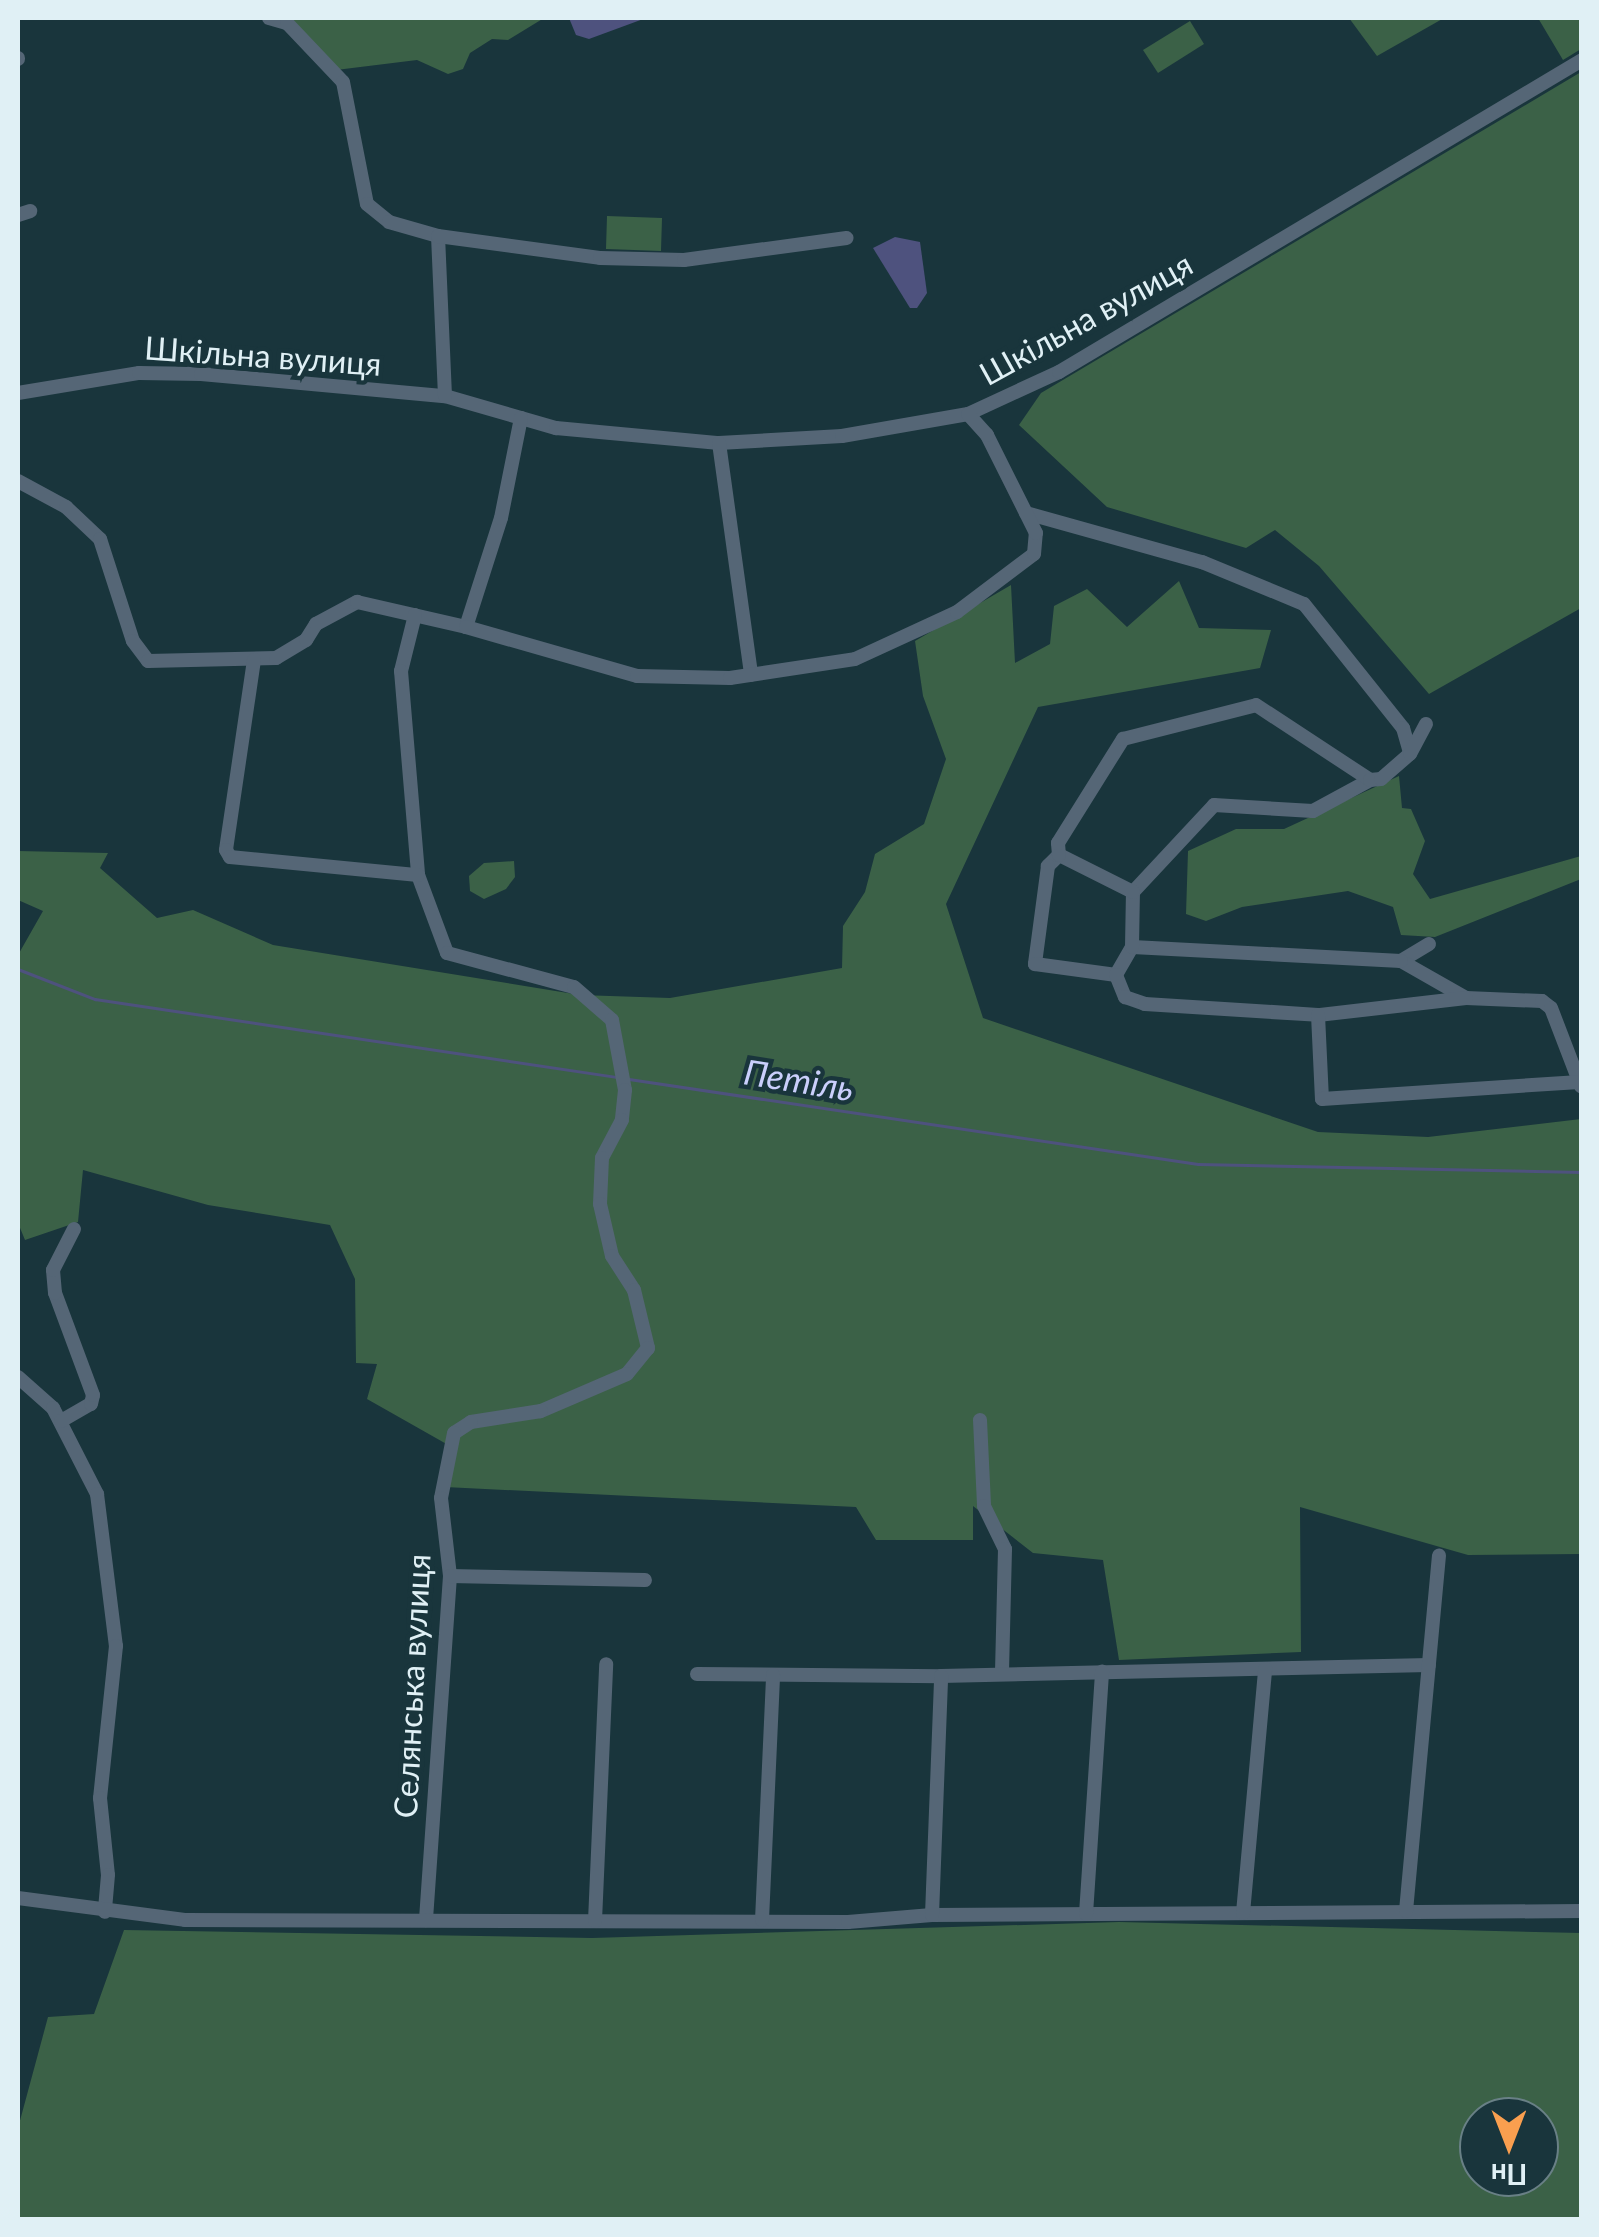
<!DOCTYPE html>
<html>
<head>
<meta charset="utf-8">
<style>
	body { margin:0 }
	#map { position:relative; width:1599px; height:2237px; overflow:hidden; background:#19353c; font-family:Lato,sans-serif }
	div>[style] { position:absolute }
	.green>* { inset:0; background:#3b6147 }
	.water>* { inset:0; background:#4e527e }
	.stream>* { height:2.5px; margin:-1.25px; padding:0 1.25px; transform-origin:1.25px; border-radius:1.25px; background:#4e527e }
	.minor>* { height:14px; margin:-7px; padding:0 7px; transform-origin:7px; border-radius:7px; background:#556676 }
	span { translate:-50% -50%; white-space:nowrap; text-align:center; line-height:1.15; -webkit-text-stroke:9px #19353c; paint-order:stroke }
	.street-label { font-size:32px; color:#e0f0f5 }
	.water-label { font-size:35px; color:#cacffc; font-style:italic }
	.frame { position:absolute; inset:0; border:20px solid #e0f0f5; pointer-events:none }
	.north { position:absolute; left:1459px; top:2097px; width:100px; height:100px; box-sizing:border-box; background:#19353c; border:2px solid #698086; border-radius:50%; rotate:180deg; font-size:28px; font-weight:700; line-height:40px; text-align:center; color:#e0f0f5 }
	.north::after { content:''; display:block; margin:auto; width:35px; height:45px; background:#fa9f4f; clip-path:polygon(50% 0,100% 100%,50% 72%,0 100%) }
</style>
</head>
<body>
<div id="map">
	<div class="green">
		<div style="clip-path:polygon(286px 18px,544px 18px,508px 40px,492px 39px,470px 53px,463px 69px,448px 74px,417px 60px,336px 70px)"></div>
		<div style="clip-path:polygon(1349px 18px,1444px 18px,1377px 56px)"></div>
		<div style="clip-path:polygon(1538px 18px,1581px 18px,1581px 49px,1563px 60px)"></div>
		<div style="clip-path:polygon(1190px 21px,1204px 44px,1158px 73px,1143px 50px)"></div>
		<div style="clip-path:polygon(1581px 72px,1581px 608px,1429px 694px,1319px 566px,1275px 530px,1246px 548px,1107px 507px,1019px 425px,1041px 393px)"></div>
		<div style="clip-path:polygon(607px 216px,662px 218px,661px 251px,606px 249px)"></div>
		<div style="clip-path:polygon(1179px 581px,1199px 628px,1271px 630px,1260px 668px,1038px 707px,946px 904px,983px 1018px,1318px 1132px,1428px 1137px,1581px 1119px,1581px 1554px,1468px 1555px,1300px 1507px,1301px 1652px,1119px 1660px,1103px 1560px,1033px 1553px,973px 1506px,973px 1540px,876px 1540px,856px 1507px,445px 1487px,450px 1446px,367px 1399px,377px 1364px,356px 1363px,355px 1279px,330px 1225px,208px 1205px,83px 1170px,78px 1222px,25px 1240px,18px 1223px,18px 955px,43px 911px,18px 900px,18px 851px,108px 853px,100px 868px,157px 918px,193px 910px,273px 945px,580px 995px,670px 998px,842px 968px,843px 926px,865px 892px,875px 854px,924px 824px,946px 759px,923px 696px,915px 641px,1011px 585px,1015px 663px,1050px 644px,1054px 606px,1087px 589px,1127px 627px)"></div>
		<div style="clip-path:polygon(1399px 776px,1402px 808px,1411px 809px,1425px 841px,1413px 874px,1430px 899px,1581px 856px,1581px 879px,1435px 937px,1401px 935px,1393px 907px,1348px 891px,1242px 907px,1206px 921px,1186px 914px,1188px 851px,1236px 829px,1284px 829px)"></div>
		<div style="clip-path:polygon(514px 861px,515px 877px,506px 889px,484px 899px,470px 891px,469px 876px,484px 863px)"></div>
		<div style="clip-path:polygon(evenodd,1119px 1922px,1581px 1933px,1581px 2219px,18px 2219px,18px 2128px,48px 2017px,94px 2014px,124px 1930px,592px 1938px,1119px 1922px,1479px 2117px,1539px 2117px,1539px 2177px,1479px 2177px,1479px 2117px)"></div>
	</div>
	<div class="water">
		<div style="clip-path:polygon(569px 18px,646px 18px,589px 39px,576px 35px)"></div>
		<div style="clip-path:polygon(895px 237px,920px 242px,927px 293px,917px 308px,910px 308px,873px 248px)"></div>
	</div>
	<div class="stream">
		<div style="left:18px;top:969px;width:83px;rotate:21.3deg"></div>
		<div style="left:95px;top:999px;width:528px;rotate:8.5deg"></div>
		<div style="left:629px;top:1079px;width:575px;rotate:8.5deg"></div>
		<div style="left:1198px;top:1164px;width:384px;rotate:1.2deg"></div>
	</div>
	<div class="minor">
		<div style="left:269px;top:18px;width:19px;rotate:16deg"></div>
		<div style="left:287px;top:23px;width:81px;rotate:46.5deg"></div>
		<div style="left:343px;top:82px;width:124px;rotate:78.9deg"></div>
		<div style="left:367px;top:204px;width:28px;rotate:39deg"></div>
		<div style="left:389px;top:222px;width:51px;rotate:15.9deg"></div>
		<div style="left:18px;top:59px;width:1px;rotate:-90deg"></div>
		<div style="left:18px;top:215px;width:13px;rotate:-18deg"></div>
		<div style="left:18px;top:393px;width:123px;rotate:-9.4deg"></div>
		<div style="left:139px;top:373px;width:62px;rotate:0.9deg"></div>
		<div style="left:201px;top:374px;width:245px;rotate:5.2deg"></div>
		<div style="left:445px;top:396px;width:116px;rotate:16.1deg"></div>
		<div style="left:556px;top:428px;width:164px;rotate:5.3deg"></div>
		<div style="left:719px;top:443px;width:123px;rotate:-3.3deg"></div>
		<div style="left:842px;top:436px;width:128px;rotate:-9.9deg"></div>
		<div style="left:968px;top:414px;width:100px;rotate:-24.8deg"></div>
		<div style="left:1059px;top:372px;width:609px;rotate:-30.82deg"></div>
		<div style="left:445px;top:396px;width:160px;rotate:-92.5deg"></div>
		<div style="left:438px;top:236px;width:163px;rotate:7.7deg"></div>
		<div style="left:600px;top:258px;width:84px;rotate:1.4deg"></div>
		<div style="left:684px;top:260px;width:164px;rotate:-7.7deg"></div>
		<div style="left:719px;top:443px;width:234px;rotate:82.1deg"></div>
		<div style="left:18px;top:481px;width:55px;rotate:28.4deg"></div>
		<div style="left:66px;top:507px;width:47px;rotate:43.3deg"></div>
		<div style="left:100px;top:539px;width:107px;rotate:72.1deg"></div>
		<div style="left:133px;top:641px;width:25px;rotate:53deg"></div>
		<div style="left:148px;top:661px;width:128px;rotate:-1.3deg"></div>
		<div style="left:276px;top:658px;width:35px;rotate:-31deg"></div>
		<div style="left:306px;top:640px;width:19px;rotate:-58deg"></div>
		<div style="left:316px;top:624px;width:47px;rotate:-28.2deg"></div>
		<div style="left:357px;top:602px;width:112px;rotate:12.9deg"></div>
		<div style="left:466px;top:627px;width:114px;rotate:-72.2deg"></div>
		<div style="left:501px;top:518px;width:102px;rotate:-78.7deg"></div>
		<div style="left:1026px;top:513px;width:183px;rotate:15.6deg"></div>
		<div style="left:1202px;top:562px;width:110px;rotate:22.4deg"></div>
		<div style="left:1304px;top:604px;width:159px;rotate:51.4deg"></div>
		<div style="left:1403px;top:728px;width:26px;rotate:74deg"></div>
		<div style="left:415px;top:615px;width:58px;rotate:104deg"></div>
		<div style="left:401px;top:671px;width:205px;rotate:85.2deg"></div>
		<div style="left:418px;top:875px;width:83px;rotate:69.6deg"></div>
		<div style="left:447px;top:953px;width:131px;rotate:15deg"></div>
		<div style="left:574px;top:987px;width:50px;rotate:41deg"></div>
		<div style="left:612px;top:1020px;width:71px;rotate:79.5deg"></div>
		<div style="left:625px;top:1090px;width:30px;rotate:96deg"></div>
		<div style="left:622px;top:1120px;width:43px;rotate:117.8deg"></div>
		<div style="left:602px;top:1158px;width:46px;rotate:92.5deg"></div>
		<div style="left:600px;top:1204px;width:53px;rotate:77deg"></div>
		<div style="left:612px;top:1256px;width:40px;rotate:57.1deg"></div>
		<div style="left:634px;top:1290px;width:60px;rotate:76.4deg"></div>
		<div style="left:648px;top:1348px;width:33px;rotate:129deg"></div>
		<div style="left:627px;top:1374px;width:94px;rotate:156.7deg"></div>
		<div style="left:541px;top:1411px;width:71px;rotate:171.1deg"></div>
		<div style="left:471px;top:1422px;width:20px;rotate:147deg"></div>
		<div style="left:454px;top:1433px;width:66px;rotate:101.3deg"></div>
		<div style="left:441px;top:1498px;width:79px;rotate:83.4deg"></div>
		<div style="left:450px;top:1576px;width:345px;rotate:94deg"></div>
		<div style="left:466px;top:627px;width:178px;rotate:16deg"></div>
		<div style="left:637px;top:676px;width:93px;rotate:1.2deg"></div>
		<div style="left:730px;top:678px;width:126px;rotate:-8.6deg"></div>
		<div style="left:855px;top:659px;width:112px;rotate:-24.7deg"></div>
		<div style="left:957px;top:612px;width:96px;rotate:-37deg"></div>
		<div style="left:1034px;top:554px;width:21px;rotate:-85deg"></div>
		<div style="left:1036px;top:533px;width:110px;rotate:-116.6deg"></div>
		<div style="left:987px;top:435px;width:28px;rotate:-132deg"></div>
		<div style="left:254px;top:660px;width:192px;rotate:98.4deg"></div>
		<div style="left:226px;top:850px;width:8px;rotate:60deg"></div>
		<div style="left:230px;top:857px;width:189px;rotate:5.5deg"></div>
		<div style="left:1059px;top:855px;width:16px;rotate:135deg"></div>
		<div style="left:1048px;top:866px;width:99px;rotate:97.6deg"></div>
		<div style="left:1035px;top:964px;width:82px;rotate:7.7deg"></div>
		<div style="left:1133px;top:892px;width:119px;rotate:-47deg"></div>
		<div style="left:1214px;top:805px;width:99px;rotate:3.5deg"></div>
		<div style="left:1313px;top:811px;width:65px;rotate:-28.5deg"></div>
		<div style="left:1429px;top:944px;width:33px;rotate:149deg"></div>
		<div style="left:1401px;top:961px;width:75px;rotate:29.6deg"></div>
		<div style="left:1466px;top:998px;width:76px;rotate:2.3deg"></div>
		<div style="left:1542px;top:1001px;width:11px;rotate:38deg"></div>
		<div style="left:1551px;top:1008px;width:84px;rotate:69deg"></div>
		<div style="left:1132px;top:947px;width:32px;rotate:120deg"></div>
		<div style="left:1116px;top:975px;width:24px;rotate:68deg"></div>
		<div style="left:1125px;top:997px;width:21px;rotate:19deg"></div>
		<div style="left:1145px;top:1004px;width:173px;rotate:3.6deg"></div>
		<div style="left:1401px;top:961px;width:269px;rotate:-177deg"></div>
		<div style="left:1132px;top:947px;width:55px;rotate:-89deg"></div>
		<div style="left:1133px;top:892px;width:83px;rotate:-153.4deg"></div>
		<div style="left:1059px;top:855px;width:12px;rotate:-95deg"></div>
		<div style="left:1058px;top:843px;width:123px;rotate:-58deg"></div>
		<div style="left:1123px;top:739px;width:137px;rotate:-14.3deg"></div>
		<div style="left:1256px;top:705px;width:136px;rotate:33.3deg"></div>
		<div style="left:1370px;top:780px;width:11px;rotate:-5deg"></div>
		<div style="left:1381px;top:779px;width:38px;rotate:-41deg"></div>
		<div style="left:1410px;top:754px;width:34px;rotate:-62deg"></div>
		<div style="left:1466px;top:998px;width:149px;rotate:173.4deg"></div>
		<div style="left:1318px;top:1015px;width:84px;rotate:87.3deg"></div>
		<div style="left:1322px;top:1099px;width:258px;rotate:-3.8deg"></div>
		<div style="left:18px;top:1377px;width:47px;rotate:41.5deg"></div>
		<div style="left:53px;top:1408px;width:97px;rotate:62.9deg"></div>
		<div style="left:97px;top:1494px;width:153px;rotate:82.9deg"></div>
		<div style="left:116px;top:1646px;width:153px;rotate:96deg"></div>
		<div style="left:100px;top:1798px;width:77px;rotate:84.1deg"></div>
		<div style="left:108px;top:1875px;width:37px;rotate:95deg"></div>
		<div style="left:980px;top:1420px;width:86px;rotate:87.3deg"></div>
		<div style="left:984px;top:1506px;width:48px;rotate:64deg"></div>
		<div style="left:1005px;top:1549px;width:124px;rotate:91.4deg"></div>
		<div style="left:61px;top:1421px;width:34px;rotate:-30deg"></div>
		<div style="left:91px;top:1404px;width:9px;rotate:-77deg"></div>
		<div style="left:93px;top:1395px;width:109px;rotate:-110.4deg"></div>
		<div style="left:55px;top:1293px;width:23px;rotate:-95deg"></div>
		<div style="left:53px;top:1270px;width:46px;rotate:-62.9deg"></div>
		<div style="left:450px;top:1576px;width:195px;rotate:1.2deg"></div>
		<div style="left:697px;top:1674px;width:244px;rotate:0.5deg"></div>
		<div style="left:941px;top:1676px;width:488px;rotate:-1.3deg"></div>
		<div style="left:18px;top:1898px;width:168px;rotate:7.5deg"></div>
		<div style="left:185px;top:1920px;width:663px;rotate:0.17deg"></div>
		<div style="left:848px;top:1922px;width:84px;rotate:-4.8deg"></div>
		<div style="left:932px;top:1915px;width:650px;rotate:-0.35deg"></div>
		<div style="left:1406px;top:1911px;width:357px;rotate:-84.7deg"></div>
		<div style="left:1243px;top:1913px;width:245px;rotate:-84.8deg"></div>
		<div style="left:1086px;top:1914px;width:243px;rotate:-86.2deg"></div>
		<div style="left:932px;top:1915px;width:239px;rotate:-87.8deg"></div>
		<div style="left:762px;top:1920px;width:245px;rotate:-87.4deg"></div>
		<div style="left:595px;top:1921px;width:257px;rotate:-87.5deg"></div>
	</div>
	<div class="street-label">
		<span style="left:1086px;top:319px;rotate:-29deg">Шкільна вулиця</span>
		<span style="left:263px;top:356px;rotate:4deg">Шкільна вулиця</span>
		<span style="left:412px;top:1686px;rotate:-87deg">Селянська вулиця</span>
	</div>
	<div class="water-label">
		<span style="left:799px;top:1079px;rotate:9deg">Петіль</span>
	</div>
	<div class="frame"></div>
	<div class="north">Пн</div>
</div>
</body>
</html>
